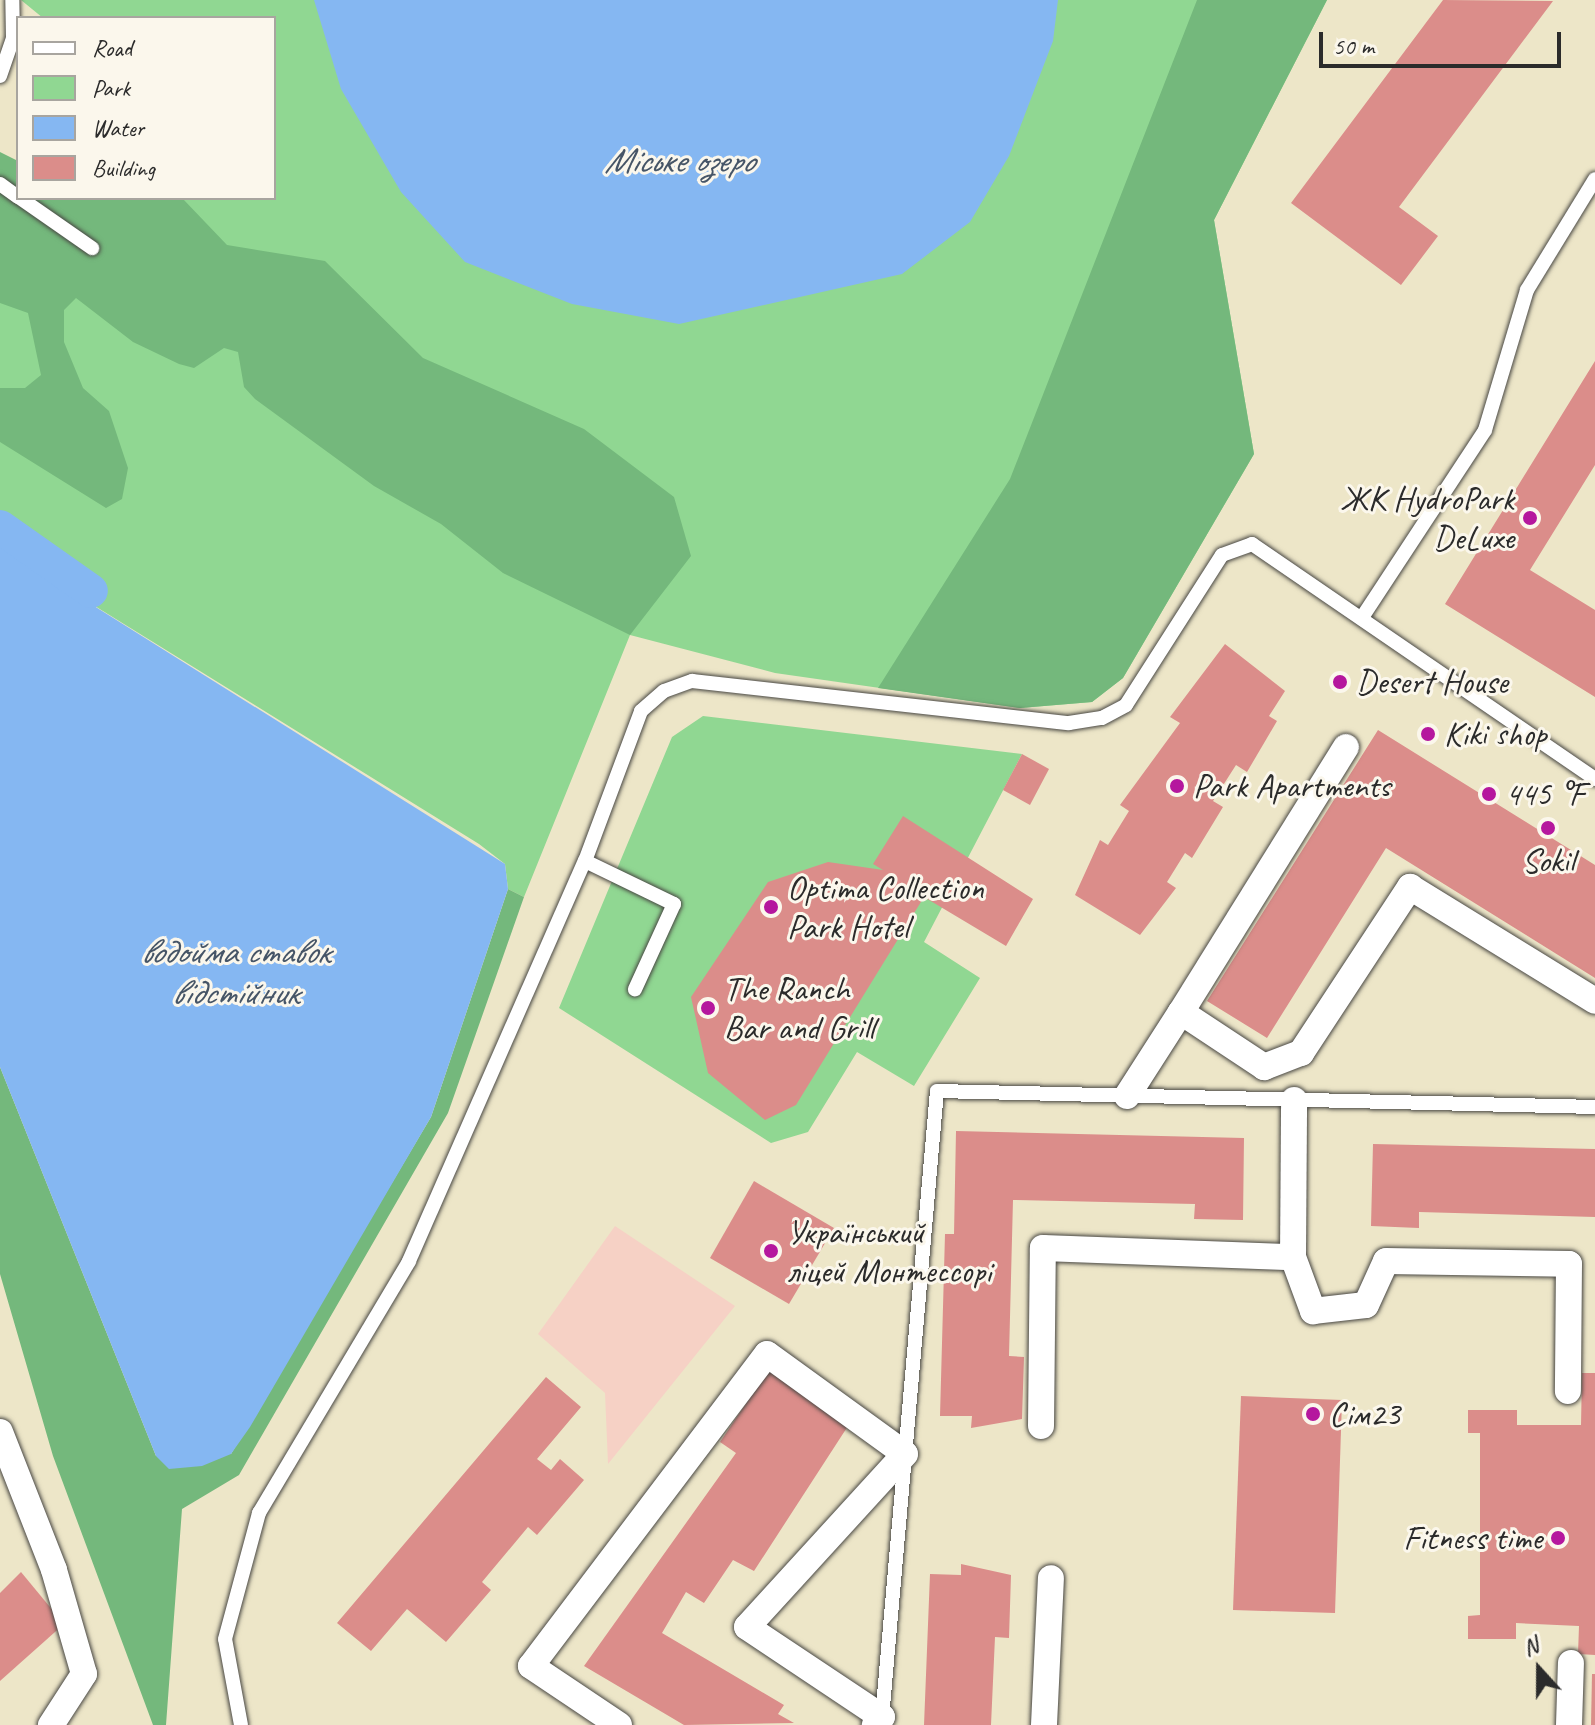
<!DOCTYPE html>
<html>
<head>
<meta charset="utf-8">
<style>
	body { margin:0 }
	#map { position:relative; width:1595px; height:1725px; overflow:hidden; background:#ede6c8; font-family:Caveat,sans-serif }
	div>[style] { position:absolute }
	.built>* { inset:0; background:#f6d1c5 }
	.green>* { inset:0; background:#90d792 }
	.forest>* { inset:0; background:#74b87c }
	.water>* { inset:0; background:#85b7f2 }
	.canal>* { height:34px; margin:-17px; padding:0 17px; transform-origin:17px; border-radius:17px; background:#85b7f2 }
	.building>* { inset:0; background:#db8d8a }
	.roads { filter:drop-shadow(0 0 2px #484743) drop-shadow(0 0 2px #484743) }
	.service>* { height:14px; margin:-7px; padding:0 7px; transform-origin:7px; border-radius:7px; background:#fff }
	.minor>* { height:26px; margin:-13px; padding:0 13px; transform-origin:13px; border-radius:13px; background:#fff }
	.dots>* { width:22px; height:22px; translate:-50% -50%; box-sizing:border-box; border:4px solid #fbf7ec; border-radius:50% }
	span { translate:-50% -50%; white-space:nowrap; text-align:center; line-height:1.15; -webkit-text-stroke:6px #fbf7ec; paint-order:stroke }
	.poi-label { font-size:34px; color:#2b2b2b }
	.right { translate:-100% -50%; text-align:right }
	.left { translate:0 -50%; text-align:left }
	.water-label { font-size:36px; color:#465567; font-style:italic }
	.legend { position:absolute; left:16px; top:16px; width:260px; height:184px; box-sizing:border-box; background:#fbf7ec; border:2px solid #a8a59f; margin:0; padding:10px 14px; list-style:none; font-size:24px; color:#2b2b2b }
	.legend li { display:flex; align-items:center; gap:16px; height:40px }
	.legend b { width:40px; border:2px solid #a8a59f }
	.north { position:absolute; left:1499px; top:1629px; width:80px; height:80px; -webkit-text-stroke:6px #fbf7ec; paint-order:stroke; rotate:339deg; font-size:22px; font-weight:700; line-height:32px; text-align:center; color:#2b2b2b }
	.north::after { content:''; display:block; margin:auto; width:28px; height:36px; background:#2b2b2b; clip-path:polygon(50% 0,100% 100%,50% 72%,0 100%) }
	.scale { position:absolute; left:1319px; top:32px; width:242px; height:36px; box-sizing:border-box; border:4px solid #2b2b2b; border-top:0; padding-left:10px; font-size:24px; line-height:28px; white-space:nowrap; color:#2b2b2b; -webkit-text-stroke:6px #fbf7ec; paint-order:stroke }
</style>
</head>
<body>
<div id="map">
	<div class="built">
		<div style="clip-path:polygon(615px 1226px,735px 1306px,608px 1464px,605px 1393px,538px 1334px)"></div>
	</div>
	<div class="green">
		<div style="clip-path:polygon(21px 0,1327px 0,1214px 220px,1254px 454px,1123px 678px,1092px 702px,1020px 708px,775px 673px,630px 635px,524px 897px,508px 889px,505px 864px,479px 844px,48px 577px,0 538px,0 229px,56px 198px,274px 198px,274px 18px,43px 18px)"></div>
		<div style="clip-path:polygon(703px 716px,1022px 754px,924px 942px,980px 978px,914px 1086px,857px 1052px,808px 1132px,771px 1143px,559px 1008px,672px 737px)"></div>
	</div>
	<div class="forest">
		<div style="clip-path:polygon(1197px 0,1327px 0,1214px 220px,1254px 454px,1123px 678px,1092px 702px,1020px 708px,878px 688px,1010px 479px)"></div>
		<div style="clip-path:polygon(0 152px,18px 161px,18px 198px,183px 199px,227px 245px,325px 261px,423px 358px,584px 429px,674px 497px,691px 556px,630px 635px,503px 573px,441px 524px,374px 486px,255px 399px,244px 387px,238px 352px,224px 348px,194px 368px,179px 364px,133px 342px,76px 298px,64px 310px,64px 342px,83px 388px,109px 411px,128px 468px,122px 499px,106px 508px,0 442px,0 388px,25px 388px,41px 375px,28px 313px,0 303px)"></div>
		<div style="clip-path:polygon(508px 889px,524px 897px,448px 1113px,239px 1475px,182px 1509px,166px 1725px,153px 1725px,53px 1456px,0 1274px,0 1067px,156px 1456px,231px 1454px,431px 1117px)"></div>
	</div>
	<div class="water">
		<div style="clip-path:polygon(314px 0,1058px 0,1053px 41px,1009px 156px,970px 222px,902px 274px,679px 324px,572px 304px,465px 262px,401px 192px,341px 89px)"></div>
		<div style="clip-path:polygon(0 538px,48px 577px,505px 864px,508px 889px,431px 1117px,250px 1427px,231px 1454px,202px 1466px,169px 1469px,156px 1456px,0 1067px)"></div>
	</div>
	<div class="canal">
		<div style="left:0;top:527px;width:111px;rotate:35.1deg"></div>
	</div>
	<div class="building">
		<div style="clip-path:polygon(1443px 0,1553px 1px,1399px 207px,1438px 236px,1401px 285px,1291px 203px)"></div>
		<div style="clip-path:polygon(1595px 361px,1595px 465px,1530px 570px,1595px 610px,1595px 697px,1445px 604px)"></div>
		<div style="clip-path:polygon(1225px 644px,1285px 691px,1269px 716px,1277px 721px,1247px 772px,1236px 765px,1213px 801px,1223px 807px,1192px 858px,1185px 853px,1167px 882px,1176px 888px,1140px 935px,1075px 895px,1100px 840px,1108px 845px,1129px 811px,1120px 805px,1180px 723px,1170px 717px)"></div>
		<div style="clip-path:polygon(1378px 730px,1595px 865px,1595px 978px,1386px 848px,1267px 1038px,1207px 1001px)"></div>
		<div style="clip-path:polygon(1022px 754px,1049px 769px,1030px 805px,1003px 790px)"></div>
		<div style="clip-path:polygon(903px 816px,1033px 899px,1006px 946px,924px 897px,796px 1105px,765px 1120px,708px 1073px,691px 997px,768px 882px,828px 862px,883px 870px,873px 864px)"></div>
		<div style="clip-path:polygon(956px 1131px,1244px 1138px,1243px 1220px,1194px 1219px,1195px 1204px,1013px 1200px,1009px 1356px,1024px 1357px,1022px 1419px,971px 1428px,972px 1416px,940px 1416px,945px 1234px,954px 1234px)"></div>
		<div style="clip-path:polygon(1373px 1144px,1595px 1149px,1595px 1217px,1419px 1212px,1419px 1228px,1371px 1226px)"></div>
		<div style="clip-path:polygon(754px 1181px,834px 1228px,789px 1304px,710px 1258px)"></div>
		<div style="clip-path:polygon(768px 1371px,848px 1426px,754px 1571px,733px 1560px,704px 1603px,686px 1592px,662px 1633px,784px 1705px,778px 1714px,794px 1723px,684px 1725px,584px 1666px,736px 1453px,720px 1442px)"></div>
		<div style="clip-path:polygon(1582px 1373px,1595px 1373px,1595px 1655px,1578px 1654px,1579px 1626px,1516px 1623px,1516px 1639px,1468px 1639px,1468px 1616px,1480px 1615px,1480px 1433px,1468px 1433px,1468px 1410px,1517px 1410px,1517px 1425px,1581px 1425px)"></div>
		<div style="clip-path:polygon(546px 1377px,581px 1407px,537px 1459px,551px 1470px,560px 1459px,584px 1480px,537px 1535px,528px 1527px,482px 1582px,491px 1590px,446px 1642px,407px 1609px,371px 1651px,337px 1623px)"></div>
		<div style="clip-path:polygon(1241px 1396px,1342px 1400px,1335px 1613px,1233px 1610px)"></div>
		<div style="clip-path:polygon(961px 1564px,1011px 1575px,1009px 1638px,995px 1637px,991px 1725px,924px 1725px,930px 1574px,961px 1575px)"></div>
		<div style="clip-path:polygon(21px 1572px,64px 1624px,0 1681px,0 1593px)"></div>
		<div style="clip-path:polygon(1592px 1674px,1595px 1674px,1595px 1725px,1591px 1725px)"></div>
	</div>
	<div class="roads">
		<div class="service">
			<div style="left:0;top:76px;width:39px;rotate:-71deg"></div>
			<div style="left:13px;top:39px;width:39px;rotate:-91deg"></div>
			<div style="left:0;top:184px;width:22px;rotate:36deg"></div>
			<div style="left:20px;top:198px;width:88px;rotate:34.8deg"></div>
			<div style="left:1363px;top:616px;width:222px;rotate:-56.7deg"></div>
			<div style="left:1485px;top:430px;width:146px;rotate:-73.3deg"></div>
			<div style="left:1527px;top:290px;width:130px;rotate:-58.5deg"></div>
			<div style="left:585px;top:861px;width:99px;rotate:25.8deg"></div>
			<div style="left:674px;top:904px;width:94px;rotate:114.6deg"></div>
			<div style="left:882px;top:1718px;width:629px;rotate:-84.99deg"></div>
			<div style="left:937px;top:1091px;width:658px;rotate:1.39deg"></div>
			<div style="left:241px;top:1725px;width:87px;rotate:-100.5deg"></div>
			<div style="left:225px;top:1639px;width:131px;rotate:-74.9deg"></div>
			<div style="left:259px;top:1513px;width:293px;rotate:-59.2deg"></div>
			<div style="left:409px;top:1261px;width:437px;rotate:-66.3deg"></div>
			<div style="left:585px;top:861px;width:160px;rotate:-69.5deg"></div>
			<div style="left:641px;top:711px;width:30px;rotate:-41deg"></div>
			<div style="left:664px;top:691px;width:30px;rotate:-20deg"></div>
			<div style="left:692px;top:681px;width:379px;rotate:6.4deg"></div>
			<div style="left:1069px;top:723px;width:33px;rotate:-9deg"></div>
			<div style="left:1102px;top:718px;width:27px;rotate:-28deg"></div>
			<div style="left:1126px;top:705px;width:178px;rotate:-57.4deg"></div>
			<div style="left:1222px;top:555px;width:32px;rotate:-20deg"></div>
			<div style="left:1252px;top:544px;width:416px;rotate:34.4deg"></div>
		</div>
		<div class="minor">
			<div style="left:1181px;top:1012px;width:312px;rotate:-58.1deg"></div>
			<div style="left:1127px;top:1096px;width:100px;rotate:-57.3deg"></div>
			<div style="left:1181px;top:1012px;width:100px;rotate:33.5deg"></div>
			<div style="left:1264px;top:1067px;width:40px;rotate:-21deg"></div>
			<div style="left:1301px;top:1053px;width:199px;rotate:-56.7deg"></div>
			<div style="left:1410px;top:887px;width:217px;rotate:31.6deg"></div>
			<div style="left:1293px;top:1257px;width:58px;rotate:69.7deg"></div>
			<div style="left:1313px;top:1311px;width:53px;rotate:-6.5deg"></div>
			<div style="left:1366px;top:1305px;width:48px;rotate:-65.6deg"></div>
			<div style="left:1386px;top:1261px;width:183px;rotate:0.9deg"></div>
			<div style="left:1569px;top:1264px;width:127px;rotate:90.5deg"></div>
			<div style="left:1041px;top:1426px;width:178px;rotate:-89.4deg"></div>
			<div style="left:1043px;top:1248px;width:250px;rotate:2.1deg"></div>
			<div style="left:1293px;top:1257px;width:157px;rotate:-89.6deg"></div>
			<div style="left:0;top:1432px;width:148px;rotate:68.6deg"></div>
			<div style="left:54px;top:1570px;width:108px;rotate:73.9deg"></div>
			<div style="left:84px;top:1674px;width:61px;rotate:122.9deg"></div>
			<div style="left:619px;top:1725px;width:106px;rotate:-146.2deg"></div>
			<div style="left:531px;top:1666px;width:391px;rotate:-52.9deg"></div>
			<div style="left:767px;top:1354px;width:170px;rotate:35.9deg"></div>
			<div style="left:905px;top:1454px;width:234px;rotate:132.4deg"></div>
			<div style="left:747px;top:1627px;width:162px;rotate:33.7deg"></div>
			<div style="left:882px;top:1717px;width:11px;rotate:131deg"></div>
			<div style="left:1044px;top:1725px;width:147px;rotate:-87.3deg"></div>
			<div style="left:1569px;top:1725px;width:62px;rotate:-88.2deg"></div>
		</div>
	</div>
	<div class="dots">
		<div style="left:1530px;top:518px;background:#b5179e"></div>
		<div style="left:1340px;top:682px;background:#b5179e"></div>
		<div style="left:1428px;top:734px;background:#b5179e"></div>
		<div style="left:1177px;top:786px;background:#b5179e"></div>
		<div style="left:1489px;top:794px;background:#b5179e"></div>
		<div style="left:1548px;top:828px;background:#b5179e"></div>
		<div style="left:771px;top:907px;background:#b5179e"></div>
		<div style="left:708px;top:1008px;background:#b5179e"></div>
		<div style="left:771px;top:1251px;background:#b5179e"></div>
		<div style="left:1313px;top:1414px;background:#b5179e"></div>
		<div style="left:1558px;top:1538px;background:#b5179e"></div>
	</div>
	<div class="poi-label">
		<span class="right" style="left:1514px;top:518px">ЖК HydroPark<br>DeLuxe</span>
		<span class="left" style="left:1356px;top:682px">Desert House</span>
		<span class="left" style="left:1444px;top:734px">Kiki shop</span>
		<span class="left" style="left:1193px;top:786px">Park Apartments</span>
		<span class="left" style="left:1505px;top:794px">445 °F</span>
		<span style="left:1548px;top:861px">Sokil</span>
		<span class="left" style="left:787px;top:907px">Optima Collection<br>Park Hotel</span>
		<span class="left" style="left:724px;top:1008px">The Ranch<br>Bar and Grill</span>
		<span class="left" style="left:787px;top:1251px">Український<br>ліцей Монтессорі</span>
		<span class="left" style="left:1329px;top:1414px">Сім23</span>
		<span class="right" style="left:1542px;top:1538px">Fitness time</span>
	</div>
	<div class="water-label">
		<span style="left:679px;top:161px">Міське озеро</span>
		<span style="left:235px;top:972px">водойма ставок<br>відстійник</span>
	</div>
	<ul class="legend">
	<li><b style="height:10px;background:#fff"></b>Road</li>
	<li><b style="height:22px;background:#90d792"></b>Park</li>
	<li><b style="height:22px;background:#85b7f2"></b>Water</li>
	<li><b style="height:22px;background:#db8d8a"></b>Building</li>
	</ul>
	<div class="north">N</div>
	<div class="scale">50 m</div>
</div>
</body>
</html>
